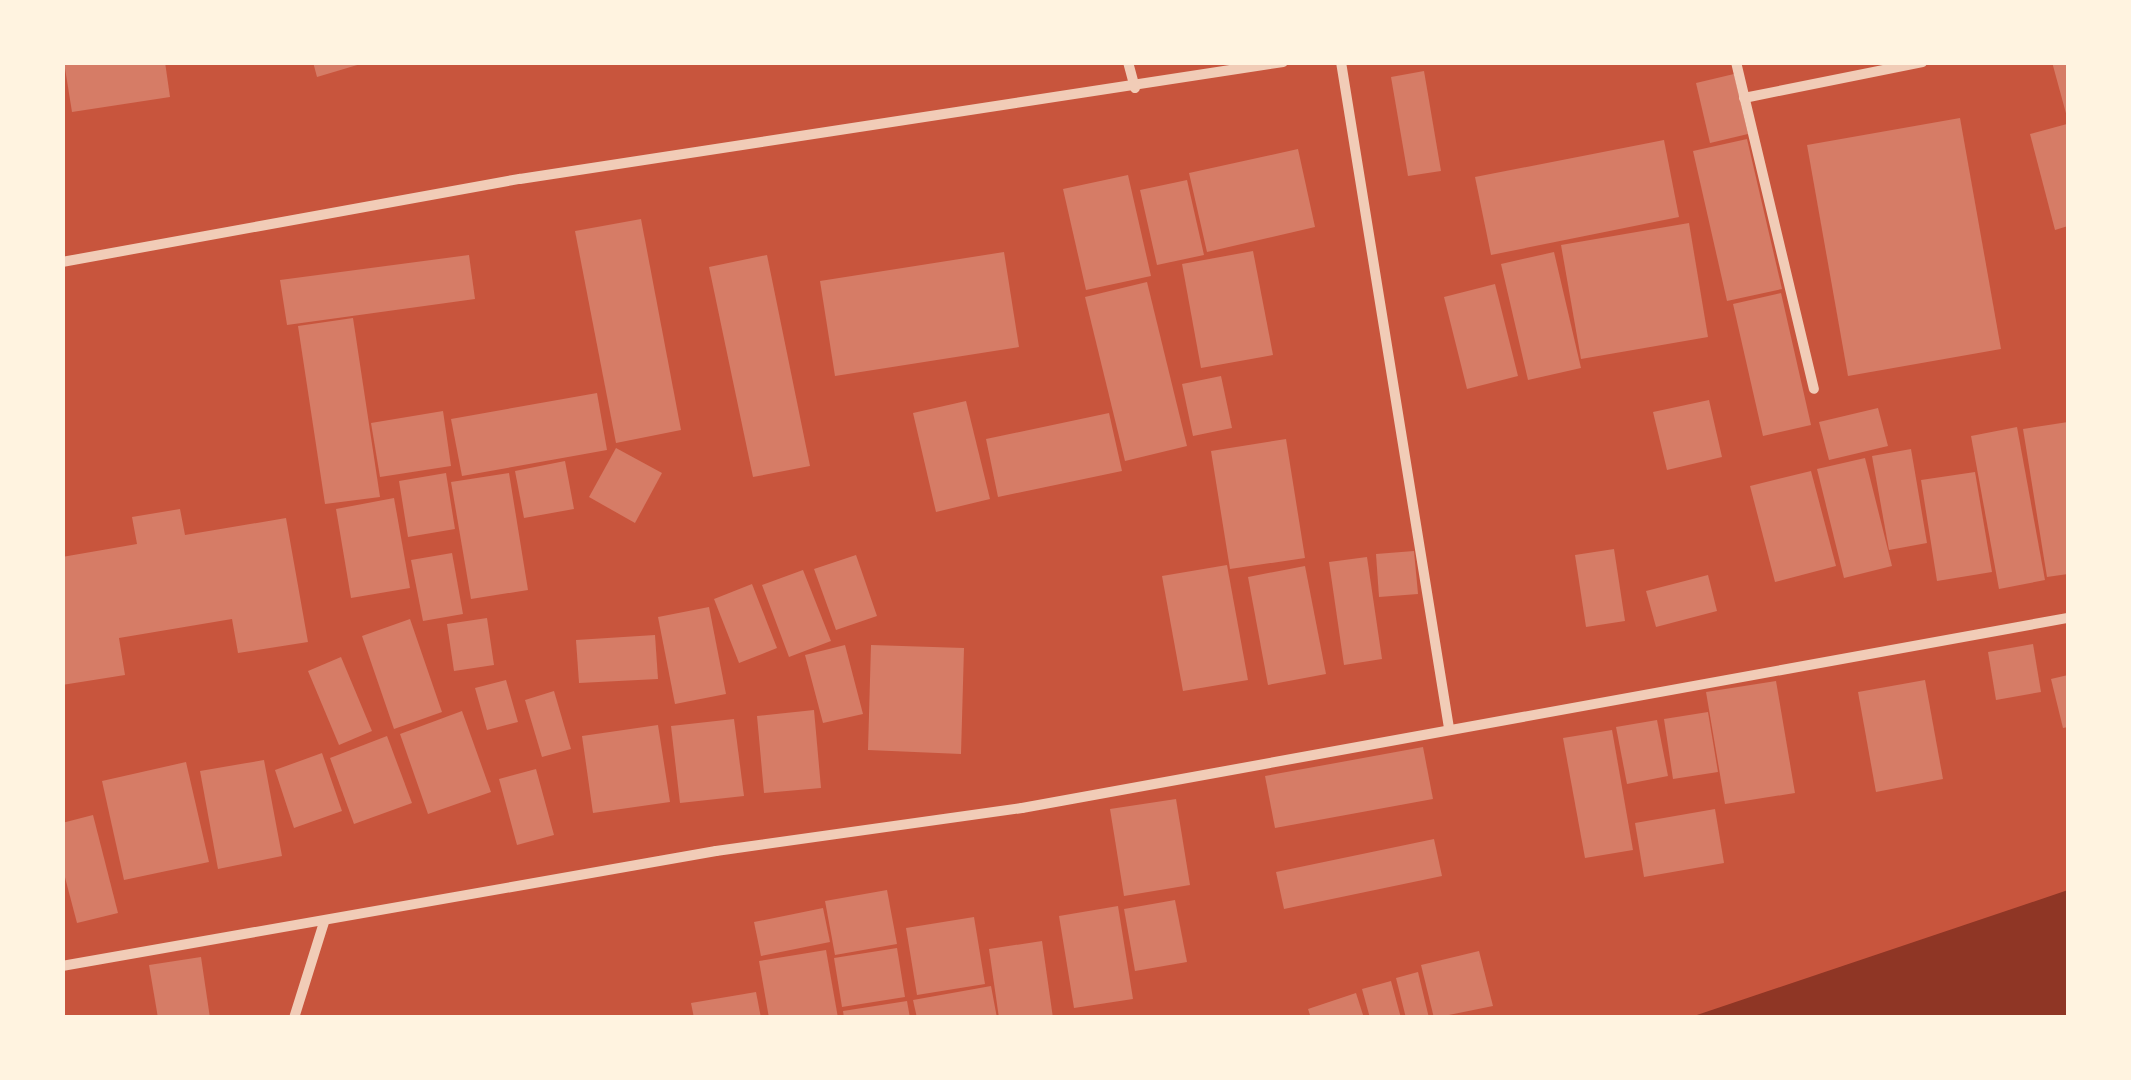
<!DOCTYPE html>
<html>
<head>
<meta charset="utf-8">
<style>
	body { margin:0 }
	#map { position:relative; width:2131px; height:1080px; overflow:hidden; background:#c8553d; font-family:Mulish,sans-serif }
	div>[style] { position:absolute }
	.water>* { inset:0; background:#8f3625 }
	.building>* { inset:0; background:#d67c66 }
	.minor>* { height:10px; margin:-5px; padding:0 5px; transform-origin:5px; border-radius:5px; background:#f1ccb7 }
	span { translate:-50% -50%; white-space:nowrap; text-align:center; line-height:1.15; -webkit-text-stroke:10px #fff3e0; paint-order:stroke }
	.frame { position:absolute; inset:0; border:65px solid #fff3e0; pointer-events:none }
</style>
</head>
<body>
<div id="map">
	<div class="water">
		<div style="clip-path:polygon(2068px 890px,2068px 1017px,1691px 1017px)"></div>
	</div>
	<div class="building">
		<div style="clip-path:polygon(64px 62px,165px 62px,170px 97px,72px 112px)"></div>
		<div style="clip-path:polygon(313px 62px,363px 62px,364px 63px,317px 77px)"></div>
		<div style="clip-path:polygon(2052px 62px,2068px 62px,2068px 117px,2067px 117px)"></div>
		<div style="clip-path:polygon(1424px 71px,1441px 171px,1408px 176px,1391px 77px)"></div>
		<div style="clip-path:polygon(1734px 74px,1748px 134px,1710px 143px,1696px 83px)"></div>
		<div style="clip-path:polygon(1960px 118px,2001px 349px,1848px 376px,1807px 145px)"></div>
		<div style="clip-path:polygon(2067px 124px,2068px 226px,2055px 230px,2030px 134px)"></div>
		<div style="clip-path:polygon(1747px 139px,1782px 289px,1727px 301px,1693px 151px)"></div>
		<div style="clip-path:polygon(1664px 140px,1679px 217px,1491px 255px,1475px 177px)"></div>
		<div style="clip-path:polygon(1298px 149px,1315px 227px,1207px 252px,1189px 173px)"></div>
		<div style="clip-path:polygon(1128px 175px,1151px 276px,1086px 290px,1063px 189px)"></div>
		<div style="clip-path:polygon(1187px 180px,1204px 255px,1157px 265px,1140px 190px)"></div>
		<div style="clip-path:polygon(641px 219px,681px 430px,616px 443px,575px 231px)"></div>
		<div style="clip-path:polygon(1689px 223px,1708px 337px,1581px 359px,1561px 245px)"></div>
		<div style="clip-path:polygon(1253px 251px,1273px 355px,1201px 368px,1182px 264px)"></div>
		<div style="clip-path:polygon(1004px 252px,1019px 347px,835px 376px,820px 281px)"></div>
		<div style="clip-path:polygon(1554px 252px,1581px 368px,1528px 380px,1501px 264px)"></div>
		<div style="clip-path:polygon(469px 255px,475px 299px,287px 325px,280px 280px)"></div>
		<div style="clip-path:polygon(767px 255px,810px 466px,753px 477px,709px 267px)"></div>
		<div style="clip-path:polygon(1147px 282px,1187px 446px,1125px 461px,1085px 297px)"></div>
		<div style="clip-path:polygon(1495px 284px,1518px 376px,1467px 389px,1444px 297px)"></div>
		<div style="clip-path:polygon(1781px 293px,1811px 425px,1763px 436px,1733px 304px)"></div>
		<div style="clip-path:polygon(353px 318px,380px 497px,325px 504px,298px 326px)"></div>
		<div style="clip-path:polygon(1221px 376px,1232px 428px,1193px 436px,1182px 384px)"></div>
		<div style="clip-path:polygon(597px 393px,607px 450px,462px 476px,451px 419px)"></div>
		<div style="clip-path:polygon(1709px 400px,1722px 457px,1667px 470px,1653px 412px)"></div>
		<div style="clip-path:polygon(966px 401px,990px 499px,936px 512px,913px 413px)"></div>
		<div style="clip-path:polygon(1878px 408px,1888px 446px,1829px 460px,1819px 422px)"></div>
		<div style="clip-path:polygon(443px 411px,451px 466px,380px 477px,371px 423px)"></div>
		<div style="clip-path:polygon(1109px 413px,1122px 471px,998px 497px,986px 439px)"></div>
		<div style="clip-path:polygon(2068px 422px,2068px 574px,2047px 577px,2023px 429px)"></div>
		<div style="clip-path:polygon(2017px 427px,2045px 580px,1999px 589px,1971px 436px)"></div>
		<div style="clip-path:polygon(1286px 439px,1305px 558px,1230px 569px,1211px 451px)"></div>
		<div style="clip-path:polygon(616px 448px,662px 473px,635px 523px,589px 497px)"></div>
		<div style="clip-path:polygon(1911px 449px,1927px 543px,1889px 550px,1872px 456px)"></div>
		<div style="clip-path:polygon(1865px 458px,1892px 566px,1844px 578px,1817px 469px)"></div>
		<div style="clip-path:polygon(565px 461px,574px 509px,524px 518px,515px 471px)"></div>
		<div style="clip-path:polygon(1811px 471px,1836px 566px,1775px 582px,1750px 486px)"></div>
		<div style="clip-path:polygon(1975px 472px,1992px 572px,1937px 581px,1921px 480px)"></div>
		<div style="clip-path:polygon(446px 473px,455px 529px,408px 537px,399px 481px)"></div>
		<div style="clip-path:polygon(509px 473px,528px 590px,471px 599px,451px 482px)"></div>
		<div style="clip-path:polygon(394px 498px,410px 588px,351px 598px,336px 509px)"></div>
		<div style="clip-path:polygon(180px 509px,185px 535px,286px 518px,308px 642px,238px 653px,232px 619px,119px 638px,125px 675px,62px 685px,62px 557px,137px 544px,132px 517px)"></div>
		<div style="clip-path:polygon(1614px 549px,1625px 621px,1586px 627px,1575px 555px)"></div>
		<div style="clip-path:polygon(1414px 551px,1418px 594px,1379px 597px,1376px 554px)"></div>
		<div style="clip-path:polygon(452px 553px,463px 614px,423px 621px,411px 560px)"></div>
		<div style="clip-path:polygon(856px 555px,877px 616px,836px 630px,814px 569px)"></div>
		<div style="clip-path:polygon(1367px 557px,1382px 659px,1344px 665px,1329px 562px)"></div>
		<div style="clip-path:polygon(1227px 565px,1248px 680px,1183px 691px,1162px 576px)"></div>
		<div style="clip-path:polygon(1305px 566px,1326px 674px,1268px 685px,1248px 577px)"></div>
		<div style="clip-path:polygon(803px 570px,831px 641px,789px 657px,762px 585px)"></div>
		<div style="clip-path:polygon(1708px 575px,1717px 611px,1656px 627px,1646px 591px)"></div>
		<div style="clip-path:polygon(752px 584px,777px 648px,739px 663px,714px 599px)"></div>
		<div style="clip-path:polygon(709px 607px,726px 694px,675px 704px,658px 617px)"></div>
		<div style="clip-path:polygon(487px 618px,494px 665px,454px 671px,447px 624px)"></div>
		<div style="clip-path:polygon(410px 619px,442px 712px,394px 729px,362px 636px)"></div>
		<div style="clip-path:polygon(655px 635px,658px 679px,579px 683px,576px 640px)"></div>
		<div style="clip-path:polygon(2033px 644px,2041px 692px,1996px 700px,1988px 652px)"></div>
		<div style="clip-path:polygon(845px 645px,863px 714px,823px 723px,805px 655px)"></div>
		<div style="clip-path:polygon(871px 645px,964px 648px,961px 754px,868px 750px)"></div>
		<div style="clip-path:polygon(341px 657px,372px 731px,339px 745px,308px 671px)"></div>
		<div style="clip-path:polygon(2068px 675px,2068px 727px,2063px 728px,2051px 679px)"></div>
		<div style="clip-path:polygon(506px 680px,518px 722px,487px 730px,475px 688px)"></div>
		<div style="clip-path:polygon(1925px 680px,1943px 779px,1876px 792px,1858px 692px)"></div>
		<div style="clip-path:polygon(1776px 681px,1795px 793px,1725px 804px,1706px 692px)"></div>
		<div style="clip-path:polygon(554px 691px,571px 749px,542px 757px,525px 700px)"></div>
		<div style="clip-path:polygon(814px 710px,821px 788px,764px 793px,757px 716px)"></div>
		<div style="clip-path:polygon(462px 711px,491px 792px,428px 814px,400px 734px)"></div>
		<div style="clip-path:polygon(1708px 712px,1718px 772px,1673px 779px,1664px 719px)"></div>
		<div style="clip-path:polygon(734px 719px,744px 796px,680px 803px,671px 726px)"></div>
		<div style="clip-path:polygon(1657px 720px,1668px 776px,1627px 784px,1616px 727px)"></div>
		<div style="clip-path:polygon(658px 725px,670px 802px,593px 813px,582px 736px)"></div>
		<div style="clip-path:polygon(1612px 730px,1633px 850px,1585px 858px,1563px 738px)"></div>
		<div style="clip-path:polygon(387px 736px,412px 803px,354px 824px,330px 758px)"></div>
		<div style="clip-path:polygon(1423px 747px,1433px 799px,1275px 828px,1265px 776px)"></div>
		<div style="clip-path:polygon(322px 753px,342px 811px,294px 828px,275px 770px)"></div>
		<div style="clip-path:polygon(264px 760px,282px 856px,218px 869px,200px 771px)"></div>
		<div style="clip-path:polygon(186px 762px,209px 862px,124px 880px,102px 781px)"></div>
		<div style="clip-path:polygon(536px 769px,554px 835px,517px 845px,499px 779px)"></div>
		<div style="clip-path:polygon(1176px 799px,1190px 885px,1124px 896px,1110px 809px)"></div>
		<div style="clip-path:polygon(1715px 809px,1724px 863px,1644px 877px,1635px 823px)"></div>
		<div style="clip-path:polygon(93px 815px,118px 913px,77px 923px,62px 866px,62px 823px)"></div>
		<div style="clip-path:polygon(1434px 839px,1442px 876px,1284px 909px,1276px 872px)"></div>
		<div style="clip-path:polygon(887px 890px,897px 944px,835px 955px,825px 901px)"></div>
		<div style="clip-path:polygon(1175px 900px,1187px 962px,1135px 971px,1124px 909px)"></div>
		<div style="clip-path:polygon(1118px 906px,1133px 999px,1074px 1008px,1059px 916px)"></div>
		<div style="clip-path:polygon(823px 908px,830px 942px,761px 956px,754px 922px)"></div>
		<div style="clip-path:polygon(974px 917px,985px 984px,917px 995px,906px 928px)"></div>
		<div style="clip-path:polygon(1042px 941px,1053px 1018px,999px 1018px,989px 949px)"></div>
		<div style="clip-path:polygon(897px 948px,905px 997px,842px 1007px,834px 958px)"></div>
		<div style="clip-path:polygon(826px 950px,838px 1018px,769px 1018px,759px 961px)"></div>
		<div style="clip-path:polygon(1479px 951px,1493px 1006px,1434px 1018px,1421px 965px)"></div>
		<div style="clip-path:polygon(201px 957px,210px 1018px,158px 1018px,149px 965px)"></div>
		<div style="clip-path:polygon(1418px 972px,1429px 1018px,1406px 1018px,1396px 978px)"></div>
		<div style="clip-path:polygon(1391px 981px,1401px 1018px,1370px 1018px,1362px 989px)"></div>
		<div style="clip-path:polygon(991px 986px,997px 1018px,917px 1018px,913px 1000px)"></div>
		<div style="clip-path:polygon(756px 992px,761px 1018px,694px 1018px,691px 1003px)"></div>
		<div style="clip-path:polygon(1356px 993px,1364px 1018px,1311px 1018px,1308px 1009px)"></div>
		<div style="clip-path:polygon(907px 1001px,910px 1018px,844px 1018px,843px 1011px)"></div>
	</div>
	<div class="minor">
		<div style="left:1128px;top:62px;width:27px;rotate:75deg"></div>
		<div style="left:1341px;top:62px;width:675px;rotate:80.79deg"></div>
		<div style="left:1736px;top:62px;width:336px;rotate:76.6deg"></div>
		<div style="left:1744px;top:98px;width:182px;rotate:-11.4deg"></div>
		<div style="left:62px;top:262px;width:465px;rotate:-10.3deg"></div>
		<div style="left:520px;top:179px;width:772px;rotate:-8.72deg"></div>
		<div style="left:62px;top:966px;width:664px;rotate:-9.97deg"></div>
		<div style="left:716px;top:851px;width:309px;rotate:-8deg"></div>
		<div style="left:1022px;top:808px;width:1063px;rotate:-10.3deg"></div>
		<div style="left:294px;top:1018px;width:101px;rotate:-72.6deg"></div>
	</div>
	<div class="frame"></div>
</div>
</body>
</html>
